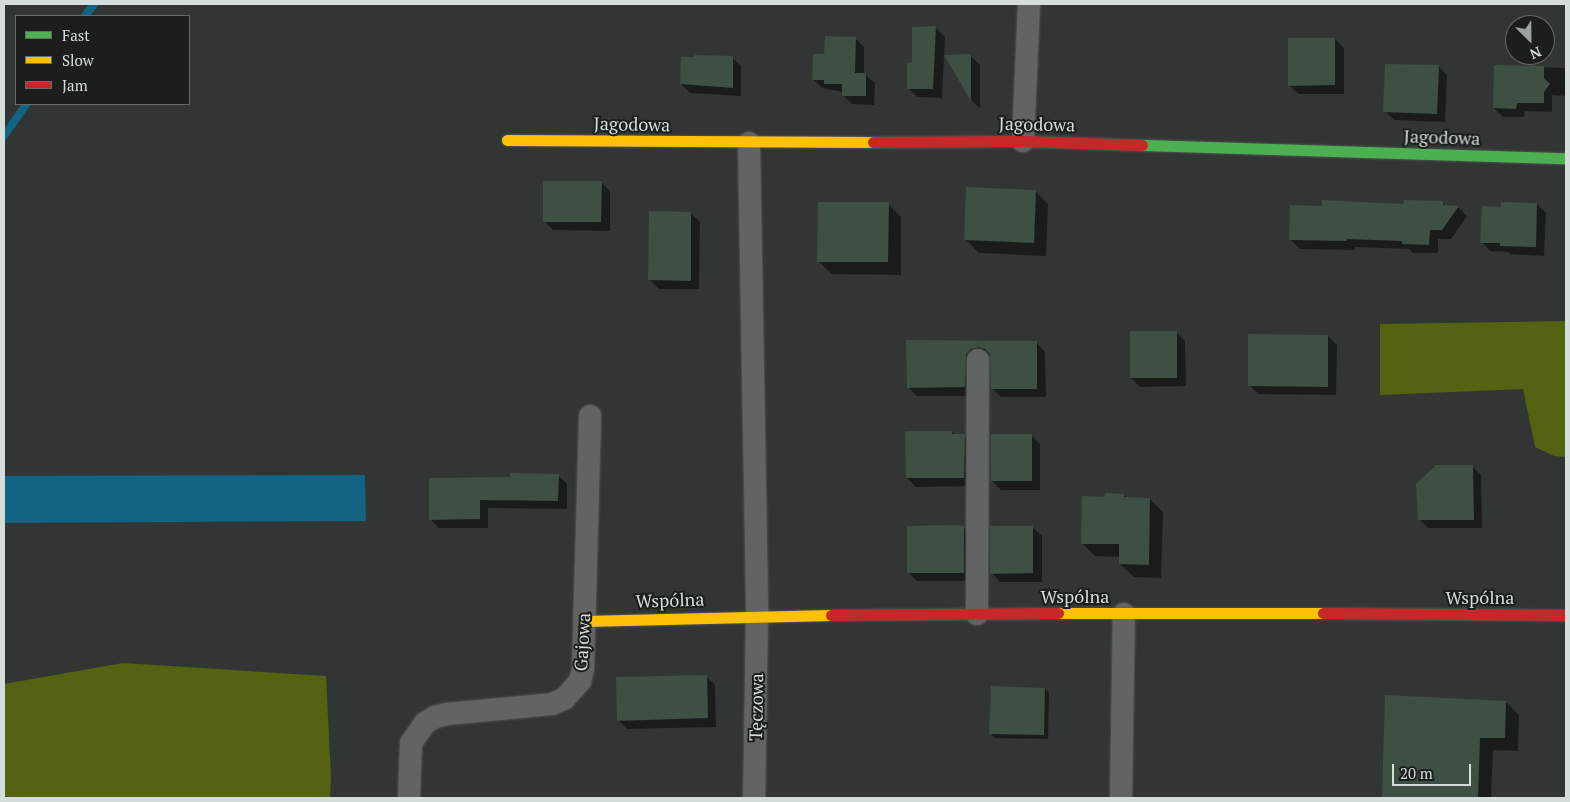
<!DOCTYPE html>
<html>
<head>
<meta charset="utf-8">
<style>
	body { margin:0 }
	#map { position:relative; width:1570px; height:802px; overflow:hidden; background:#313635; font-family:"PT Serif",serif }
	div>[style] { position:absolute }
	.green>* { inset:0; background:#546212 }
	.water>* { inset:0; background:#136384 }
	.shadow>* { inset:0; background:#0007 }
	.stream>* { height:8px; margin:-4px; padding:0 4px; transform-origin:4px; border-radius:4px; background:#136384 }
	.building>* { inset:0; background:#3e4f44 }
	.roads { filter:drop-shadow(0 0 1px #4e5352) drop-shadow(0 0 1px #4e5352) }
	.street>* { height:22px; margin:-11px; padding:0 11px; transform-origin:11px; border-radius:11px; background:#606563 }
	.fast>* { height:11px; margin:-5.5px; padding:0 5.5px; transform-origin:5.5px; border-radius:5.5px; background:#4caf50 }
	.slow>* { height:11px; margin:-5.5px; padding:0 5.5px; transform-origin:5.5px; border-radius:5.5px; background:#ffc107 }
	.jam>* { height:11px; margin:-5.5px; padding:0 5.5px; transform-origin:5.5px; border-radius:5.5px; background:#c62828 }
	span { translate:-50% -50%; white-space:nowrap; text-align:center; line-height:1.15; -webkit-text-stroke:4px #1a1f1e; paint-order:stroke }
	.street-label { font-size:18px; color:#d5ddda }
	.frame { position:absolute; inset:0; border:5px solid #d5ddda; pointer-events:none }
	.legend { position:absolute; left:15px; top:15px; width:175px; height:90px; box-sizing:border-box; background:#1a1f1e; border:1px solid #656b69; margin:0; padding:6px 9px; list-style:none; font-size:15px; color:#d5ddda }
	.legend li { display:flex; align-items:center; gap:10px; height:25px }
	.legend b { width:25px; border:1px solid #656b69 }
	.north { position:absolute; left:1505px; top:15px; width:50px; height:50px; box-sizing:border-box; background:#1a1f1e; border:1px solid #656b69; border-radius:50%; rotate:157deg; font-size:14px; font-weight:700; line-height:20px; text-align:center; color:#d5ddda }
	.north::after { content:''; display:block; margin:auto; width:18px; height:22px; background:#9ca3a0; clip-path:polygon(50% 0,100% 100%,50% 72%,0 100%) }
	.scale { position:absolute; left:1392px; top:764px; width:79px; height:22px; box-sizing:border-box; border:2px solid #d5ddda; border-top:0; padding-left:6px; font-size:15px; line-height:18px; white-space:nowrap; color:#d5ddda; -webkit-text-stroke:4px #1a1f1e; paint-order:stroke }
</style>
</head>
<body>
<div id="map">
	<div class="green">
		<div style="clip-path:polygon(1566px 321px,1566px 457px,1554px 456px,1535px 447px,1523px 389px,1380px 395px,1380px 324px)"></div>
		<div style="clip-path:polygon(123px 663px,326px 676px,331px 778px,330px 798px,4px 798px,4px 684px)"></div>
	</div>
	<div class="water">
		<div style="clip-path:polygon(365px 475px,366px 521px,4px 523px,4px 476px)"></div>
	</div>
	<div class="shadow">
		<div style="clip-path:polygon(914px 28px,936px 28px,945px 37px,942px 98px,917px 97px,908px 88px,913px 64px)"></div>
		<div style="clip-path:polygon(855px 38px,864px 47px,864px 74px,875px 83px,874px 105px,852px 104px,843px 95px,843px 92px,822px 88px,813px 79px,825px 55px)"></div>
		<div style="clip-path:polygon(1335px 39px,1344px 48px,1344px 94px,1298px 94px,1289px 85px)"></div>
		<div style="clip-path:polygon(946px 56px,971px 56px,980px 65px,980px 108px,972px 101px)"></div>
		<div style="clip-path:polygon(732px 57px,741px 66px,741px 96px,690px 93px,681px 84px)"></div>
		<div style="clip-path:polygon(1438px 66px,1447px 75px,1445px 122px,1394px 120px,1385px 111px)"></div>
		<div style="clip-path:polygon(1495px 66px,1566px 68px,1566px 96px,1552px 95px,1552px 112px,1525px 111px,1524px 117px,1503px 117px,1494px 108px)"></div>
		<div style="clip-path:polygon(601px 182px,610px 191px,610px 231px,553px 230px,544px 221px)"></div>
		<div style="clip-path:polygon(1035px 191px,1048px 204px,1046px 256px,979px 253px,965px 239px)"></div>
		<div style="clip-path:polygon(1442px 202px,1447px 207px,1458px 207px,1467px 216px,1451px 239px,1438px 239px,1438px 253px,1413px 253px,1409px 249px,1355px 247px,1355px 250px,1300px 249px,1291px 240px,1404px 205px)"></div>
		<div style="clip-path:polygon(888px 204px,901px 217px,901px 275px,832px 274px,818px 261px)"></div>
		<div style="clip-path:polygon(1537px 204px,1546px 213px,1544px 256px,1510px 254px,1508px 252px,1490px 251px,1482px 242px,1502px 208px)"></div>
		<div style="clip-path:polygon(691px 213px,700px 222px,699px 289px,659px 289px,650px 280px)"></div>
		<div style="clip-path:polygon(1176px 332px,1185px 341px,1186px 386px,1140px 387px,1131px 378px)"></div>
		<div style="clip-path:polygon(1328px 336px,1337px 345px,1336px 395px,1258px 394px,1249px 385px)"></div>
		<div style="clip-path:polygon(908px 342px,1037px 343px,1045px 352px,1046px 397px,1001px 397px,992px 388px,991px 356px,988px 355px,980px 357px,973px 396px,917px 396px,908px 387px)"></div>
		<div style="clip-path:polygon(952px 432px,956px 436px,964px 436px,973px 445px,973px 486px,916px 487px,907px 478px)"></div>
		<div style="clip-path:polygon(1031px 435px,1040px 444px,1040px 490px,1001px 490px,992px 481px)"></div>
		<div style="clip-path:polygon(1472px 466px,1481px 475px,1482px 528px,1428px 528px,1419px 519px)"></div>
		<div style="clip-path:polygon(558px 475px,567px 484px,567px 509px,488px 508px,488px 528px,439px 528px,430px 519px,511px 478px)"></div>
		<div style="clip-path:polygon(1124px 495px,1127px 499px,1150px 499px,1163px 512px,1161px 578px,1134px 577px,1120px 564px,1120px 557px,1095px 556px,1082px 543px,1105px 498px)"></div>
		<div style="clip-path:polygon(1033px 527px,1042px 536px,1042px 582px,1000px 582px,992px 573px)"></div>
		<div style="clip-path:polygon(964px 528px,973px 537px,972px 581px,917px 581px,908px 572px)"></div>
		<div style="clip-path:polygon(706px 676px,715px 685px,716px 727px,627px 729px,618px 720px)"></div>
		<div style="clip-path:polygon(1045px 689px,1049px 693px,1048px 739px,995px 738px,990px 733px)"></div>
		<div style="clip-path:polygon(1386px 697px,1506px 702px,1519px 715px,1518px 751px,1493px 750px,1491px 798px,1383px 798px)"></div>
		<div style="clip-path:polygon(801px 797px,834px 797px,836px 798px,801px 798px)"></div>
	</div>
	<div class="stream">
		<div style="left:85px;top:16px;width:15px;rotate:-53deg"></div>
		<div style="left:4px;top:136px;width:39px;rotate:-55deg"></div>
	</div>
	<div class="building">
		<div style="clip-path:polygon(936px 26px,933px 89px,907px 89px,907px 63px,912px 62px,912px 27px)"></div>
		<div style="clip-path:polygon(825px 36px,856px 37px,855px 73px,866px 73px,866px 96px,842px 96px,842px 84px,824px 84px,824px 80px,812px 80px,813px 54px,824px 54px)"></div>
		<div style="clip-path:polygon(1288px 38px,1335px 38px,1335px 85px,1288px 86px)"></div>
		<div style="clip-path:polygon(971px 54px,971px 101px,944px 55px)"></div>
		<div style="clip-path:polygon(695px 55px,733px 56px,733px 88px,680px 84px,681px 57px,694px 57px)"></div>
		<div style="clip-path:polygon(1385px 64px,1439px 65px,1437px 114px,1383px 112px)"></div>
		<div style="clip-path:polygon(1494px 65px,1544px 66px,1544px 78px,1550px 84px,1544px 92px,1544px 103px,1517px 103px,1516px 109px,1493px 108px)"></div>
		<div style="clip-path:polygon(543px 181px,602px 181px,601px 222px,543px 222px)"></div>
		<div style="clip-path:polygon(966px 187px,1036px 190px,1034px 243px,964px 240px)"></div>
		<div style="clip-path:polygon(1322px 200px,1403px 204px,1404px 200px,1443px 201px,1443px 205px,1459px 206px,1442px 230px,1430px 230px,1429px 245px,1402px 244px,1402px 241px,1347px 239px,1347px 241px,1289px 240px,1290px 205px,1322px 206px)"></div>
		<div style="clip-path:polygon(818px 202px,889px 202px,888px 262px,817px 262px)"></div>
		<div style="clip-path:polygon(1501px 202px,1537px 203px,1536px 247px,1500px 246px,1500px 243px,1480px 243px,1482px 206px,1501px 207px)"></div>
		<div style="clip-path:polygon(649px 211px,691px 212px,691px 281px,648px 280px)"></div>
		<div style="clip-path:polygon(1130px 331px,1177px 331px,1177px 378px,1130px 378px)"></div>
		<div style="clip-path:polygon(1248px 334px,1328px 335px,1328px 387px,1248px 386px)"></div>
		<div style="clip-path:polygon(906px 340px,1037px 341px,1037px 389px,991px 389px,990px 354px,985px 349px,979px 347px,971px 349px,966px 354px,965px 387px,907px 388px)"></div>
		<div style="clip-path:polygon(905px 431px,952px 431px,952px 434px,965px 434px,964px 478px,906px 478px)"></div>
		<div style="clip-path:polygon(991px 434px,1032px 434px,1032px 481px,991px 481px)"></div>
		<div style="clip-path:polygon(1436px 465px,1473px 465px,1474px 520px,1418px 520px,1416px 484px)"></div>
		<div style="clip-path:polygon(510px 473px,559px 474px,558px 501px,480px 500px,480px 519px,429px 520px,429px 478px,510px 477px)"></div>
		<div style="clip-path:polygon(1105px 493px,1124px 494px,1124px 497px,1150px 498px,1149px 565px,1119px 564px,1119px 544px,1081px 544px,1082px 496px,1104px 497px)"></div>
		<div style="clip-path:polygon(954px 525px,964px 526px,964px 573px,907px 573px,907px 526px)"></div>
		<div style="clip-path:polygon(990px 526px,1033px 526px,1033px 573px,990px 574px)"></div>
		<div style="clip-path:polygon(707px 675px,708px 718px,617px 721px,616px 677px)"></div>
		<div style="clip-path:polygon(991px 686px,1045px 688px,1044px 735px,989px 734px)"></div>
		<div style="clip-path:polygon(1385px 695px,1506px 701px,1505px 738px,1480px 738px,1478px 798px,1382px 798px)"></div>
	</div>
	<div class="roads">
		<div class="street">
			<div style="left:1023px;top:141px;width:137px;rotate:-87.5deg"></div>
			<div style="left:749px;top:143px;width:472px;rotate:89deg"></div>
			<div style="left:757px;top:615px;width:183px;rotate:90.9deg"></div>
			<div style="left:977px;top:614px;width:254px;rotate:-89.8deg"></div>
			<div style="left:409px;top:798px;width:55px;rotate:-87.9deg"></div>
			<div style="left:411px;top:743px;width:24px;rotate:-55deg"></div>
			<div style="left:425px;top:723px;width:12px;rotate:-31deg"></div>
			<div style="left:435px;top:717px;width:12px;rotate:-14deg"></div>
			<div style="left:447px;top:714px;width:105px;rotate:-5.4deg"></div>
			<div style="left:552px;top:704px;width:13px;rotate:-23deg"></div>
			<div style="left:564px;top:699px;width:24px;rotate:-48deg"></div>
			<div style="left:580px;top:681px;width:12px;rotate:-76deg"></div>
			<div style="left:583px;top:669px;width:253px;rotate:-88.4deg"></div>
			<div style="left:1121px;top:798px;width:184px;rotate:-89.1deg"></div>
		</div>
		<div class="fast">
			<div style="left:1142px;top:145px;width:424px;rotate:1.8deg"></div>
		</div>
		<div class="slow">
			<div style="left:507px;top:140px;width:366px;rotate:0.3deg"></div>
			<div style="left:1058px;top:613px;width:265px"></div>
			<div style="left:584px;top:621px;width:247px;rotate:-1.4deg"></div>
		</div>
		<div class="jam">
			<div style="left:873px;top:142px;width:150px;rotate:-0.4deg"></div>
			<div style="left:1023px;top:141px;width:119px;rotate:1.9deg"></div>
			<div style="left:1323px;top:613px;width:243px;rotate:0.5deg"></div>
			<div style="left:831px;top:615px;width:227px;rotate:-0.5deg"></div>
		</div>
	</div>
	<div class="street-label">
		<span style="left:632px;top:124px;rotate:1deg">Jagodowa</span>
		<span style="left:1037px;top:124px;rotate:1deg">Jagodowa</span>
		<span style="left:1442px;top:137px;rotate:2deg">Jagodowa</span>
		<span style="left:1075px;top:596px">Wspólna</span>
		<span style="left:1480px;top:597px">Wspólna</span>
		<span style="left:670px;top:600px;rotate:-2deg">Wspólna</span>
		<span style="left:582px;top:642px;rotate:-87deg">Gajowa</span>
		<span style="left:756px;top:707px;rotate:-89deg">Tęczowa</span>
	</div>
	<div class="frame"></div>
	<ul class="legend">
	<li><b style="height:6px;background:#4caf50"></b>Fast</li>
	<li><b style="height:6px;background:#ffc107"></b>Slow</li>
	<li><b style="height:6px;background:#c62828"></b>Jam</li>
	</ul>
	<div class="north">N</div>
	<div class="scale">20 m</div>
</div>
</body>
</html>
